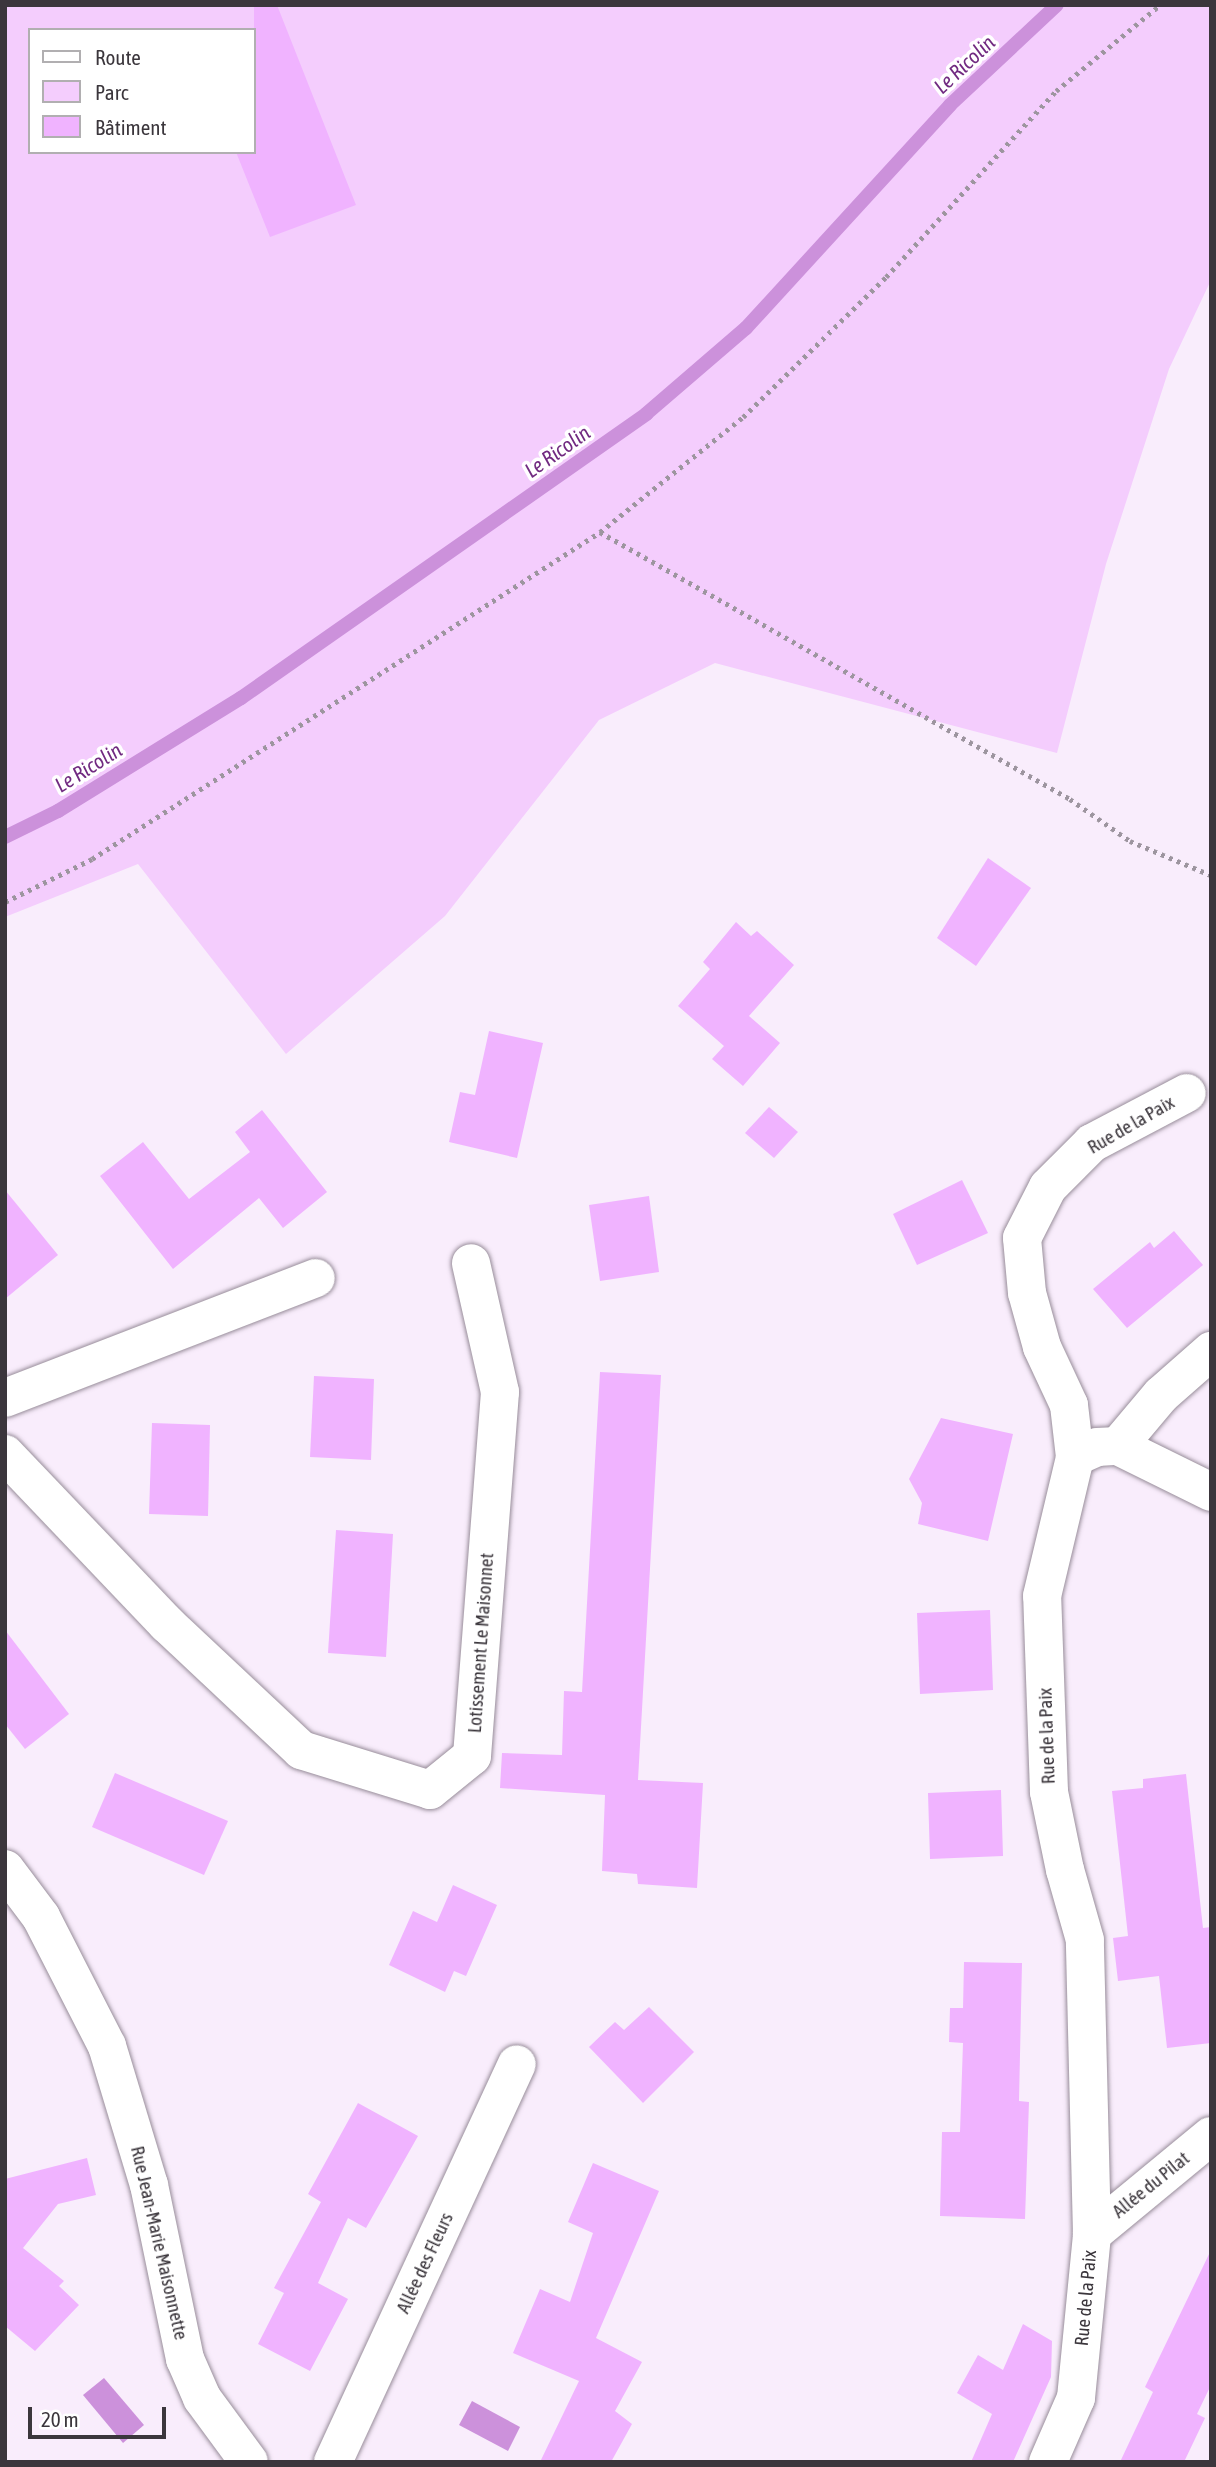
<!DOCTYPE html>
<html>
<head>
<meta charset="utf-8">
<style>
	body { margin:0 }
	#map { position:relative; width:1216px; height:2467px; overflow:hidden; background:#f9edfc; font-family:"Asap Condensed",sans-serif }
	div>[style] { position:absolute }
	.green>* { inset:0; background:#f4cdfd }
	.water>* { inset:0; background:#cc91db }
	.stream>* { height:14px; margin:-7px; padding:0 7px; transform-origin:7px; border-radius:7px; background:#cc91db }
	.building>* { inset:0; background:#f0b3ff }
	.path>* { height:4.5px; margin-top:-2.25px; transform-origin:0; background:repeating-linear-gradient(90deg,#9d959f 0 3.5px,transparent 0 8.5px) }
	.roads { filter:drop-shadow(0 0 2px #988d9a) drop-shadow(0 0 2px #988d9a) }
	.minor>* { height:38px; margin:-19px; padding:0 19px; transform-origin:19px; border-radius:19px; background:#fff }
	span { translate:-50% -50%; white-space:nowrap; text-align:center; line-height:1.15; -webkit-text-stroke:7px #fff; paint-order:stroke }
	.street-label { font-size:19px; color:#3b363c }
	.water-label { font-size:21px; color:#712a81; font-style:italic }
	.frame { position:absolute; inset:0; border:7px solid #3b363c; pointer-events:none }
	.legend { position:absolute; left:28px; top:28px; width:228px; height:126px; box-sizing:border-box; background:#fff; border:2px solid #b1afb1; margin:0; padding:9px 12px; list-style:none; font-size:21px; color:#3b363c }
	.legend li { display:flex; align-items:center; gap:14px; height:35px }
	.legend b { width:35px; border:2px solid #b1afb1 }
	.scale { position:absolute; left:28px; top:2407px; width:138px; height:32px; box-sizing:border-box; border:4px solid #3b363c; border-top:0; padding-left:9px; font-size:21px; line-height:24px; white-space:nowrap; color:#3b363c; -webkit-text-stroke:5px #fff; paint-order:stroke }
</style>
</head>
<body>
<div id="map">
	<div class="green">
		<div style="clip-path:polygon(evenodd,5px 5px,1211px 5px,1211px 280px,1169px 369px,1106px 564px,1057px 753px,715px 663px,599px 720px,445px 916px,286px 1054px,138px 864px,5px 917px,5px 5px,30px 30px,254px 30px,254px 152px,30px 152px,30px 30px)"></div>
	</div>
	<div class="water">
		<div style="clip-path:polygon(104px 2378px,144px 2425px,123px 2443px,83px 2395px)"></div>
		<div style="clip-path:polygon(472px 2401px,520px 2427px,508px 2451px,459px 2425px)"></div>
	</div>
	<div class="stream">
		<div style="left:5px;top:837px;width:59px;rotate:-26.1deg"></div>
		<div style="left:58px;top:811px;width:215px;rotate:-31.7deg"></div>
		<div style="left:241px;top:698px;width:495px;rotate:-35deg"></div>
		<div style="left:646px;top:414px;width:132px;rotate:-40.7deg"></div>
		<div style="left:746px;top:328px;width:302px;rotate:-47.5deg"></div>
		<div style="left:950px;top:105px;width:146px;rotate:-43.1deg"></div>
	</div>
	<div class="building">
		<div style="clip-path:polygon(254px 5px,277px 5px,356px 205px,270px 237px,236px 152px,254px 152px)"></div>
		<div style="clip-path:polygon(988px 858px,1031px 888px,976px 966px,937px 938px)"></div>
		<div style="clip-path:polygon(736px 922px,751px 936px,757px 931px,794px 965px,749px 1016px,780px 1043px,743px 1086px,712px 1059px,724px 1046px,678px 1006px,710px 969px,703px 962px)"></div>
		<div style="clip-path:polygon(489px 1031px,543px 1043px,517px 1158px,449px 1142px,460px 1092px,475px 1095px)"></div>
		<div style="clip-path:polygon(769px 1107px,798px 1132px,774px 1158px,745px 1133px)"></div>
		<div style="clip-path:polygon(262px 1110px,327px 1192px,283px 1228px,259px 1198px,173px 1269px,100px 1176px,143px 1142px,189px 1199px,250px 1152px,235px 1132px)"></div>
		<div style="clip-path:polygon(962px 1180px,988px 1233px,917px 1265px,893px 1214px)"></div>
		<div style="clip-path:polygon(5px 1190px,58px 1255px,5px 1299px)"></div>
		<div style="clip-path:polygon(649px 1196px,659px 1272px,600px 1281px,589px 1205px)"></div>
		<div style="clip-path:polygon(1174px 1231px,1203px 1265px,1127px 1328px,1093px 1289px,1150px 1242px,1154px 1248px)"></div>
		<div style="clip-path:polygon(600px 1372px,661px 1375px,638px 1780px,703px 1783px,697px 1888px,638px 1884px,637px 1874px,602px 1871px,605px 1795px,500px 1788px,502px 1753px,562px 1755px,564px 1691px,582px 1692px)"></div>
		<div style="clip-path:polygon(314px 1376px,374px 1379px,371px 1460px,310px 1457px)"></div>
		<div style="clip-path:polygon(941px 1418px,1013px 1434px,988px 1541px,918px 1524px,922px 1503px,909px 1479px)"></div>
		<div style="clip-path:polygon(152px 1423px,210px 1425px,208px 1516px,149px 1514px)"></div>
		<div style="clip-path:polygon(336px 1530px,393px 1534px,386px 1657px,328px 1653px)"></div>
		<div style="clip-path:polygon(990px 1610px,993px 1690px,920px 1694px,917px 1613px)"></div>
		<div style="clip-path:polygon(5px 1630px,69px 1714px,25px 1749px,5px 1724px)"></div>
		<div style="clip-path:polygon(115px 1773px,228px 1821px,204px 1875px,92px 1827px)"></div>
		<div style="clip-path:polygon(1186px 1774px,1203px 1928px,1211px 1927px,1211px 2043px,1167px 2048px,1159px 1976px,1118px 1981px,1113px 1938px,1128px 1936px,1112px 1791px,1143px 1788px,1143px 1779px)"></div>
		<div style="clip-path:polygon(1001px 1790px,1003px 1856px,930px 1859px,928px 1793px)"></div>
		<div style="clip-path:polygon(453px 1885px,497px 1905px,466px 1976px,454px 1971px,445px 1992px,389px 1965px,413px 1911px,437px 1922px)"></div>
		<div style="clip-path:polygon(964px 1962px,1022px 1963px,1019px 2101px,1029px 2102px,1025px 2219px,940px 2216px,942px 2132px,960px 2132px,963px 2043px,949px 2042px,950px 2008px,963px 2008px)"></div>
		<div style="clip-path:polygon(649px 2007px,694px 2052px,643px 2103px,589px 2047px,615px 2022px,624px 2030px)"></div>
		<div style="clip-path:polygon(358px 2103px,418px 2136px,366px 2228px,348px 2218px,318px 2283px,348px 2299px,310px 2371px,258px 2344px,284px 2293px,274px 2288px,321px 2202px,308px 2194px)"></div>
		<div style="clip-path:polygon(87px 2158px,96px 2195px,58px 2204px,23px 2248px,64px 2281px,59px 2286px,79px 2305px,35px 2351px,5px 2326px,5px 2179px)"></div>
		<div style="clip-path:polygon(593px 2163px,659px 2191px,596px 2338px,642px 2362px,615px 2411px,632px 2424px,611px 2462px,540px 2462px,579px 2381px,513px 2353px,540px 2289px,570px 2302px,593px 2233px,568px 2222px)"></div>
		<div style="clip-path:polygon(1211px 2250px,1211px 2385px,1197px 2414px,1205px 2418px,1184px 2462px,1120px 2462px,1153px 2392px,1145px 2387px)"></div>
		<div style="clip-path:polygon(1023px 2324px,1052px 2341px,1051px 2377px,1013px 2462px,971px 2462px,992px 2414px,957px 2393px,978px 2355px,1003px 2370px)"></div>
	</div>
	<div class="path">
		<div style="left:600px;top:532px;width:541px;rotate:29.6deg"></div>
		<div style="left:1070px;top:799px;width:73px;rotate:35deg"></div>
		<div style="left:1130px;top:841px;width:88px;rotate:22.8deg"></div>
		<div style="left:5px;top:902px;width:97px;rotate:-26.3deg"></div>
		<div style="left:92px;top:859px;width:604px;rotate:-32.77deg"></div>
		<div style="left:600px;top:532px;width:184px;rotate:-38.8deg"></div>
		<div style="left:743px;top:417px;width:200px;rotate:-44.4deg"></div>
		<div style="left:886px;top:277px;width:252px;rotate:-47.6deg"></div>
		<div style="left:1056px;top:91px;width:135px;rotate:-39.6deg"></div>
	</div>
	<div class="roads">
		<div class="minor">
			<div style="left:5px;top:1398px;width:333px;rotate:-21.1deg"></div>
			<div style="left:1118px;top:1446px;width:104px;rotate:26.3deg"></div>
			<div style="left:5px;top:1454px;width:235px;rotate:46.4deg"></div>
			<div style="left:167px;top:1624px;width:184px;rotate:43.2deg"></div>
			<div style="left:301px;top:1750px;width:135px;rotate:17.2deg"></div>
			<div style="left:430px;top:1790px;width:54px;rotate:-39deg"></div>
			<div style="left:472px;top:1756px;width:365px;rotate:-85.6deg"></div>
			<div style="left:500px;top:1392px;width:132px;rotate:-102.7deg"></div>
			<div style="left:1075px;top:1457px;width:24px;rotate:-24deg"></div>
			<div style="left:1097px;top:1447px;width:21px;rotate:-3deg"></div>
			<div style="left:1118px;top:1446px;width:67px;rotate:-49.9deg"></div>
			<div style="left:1161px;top:1395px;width:67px;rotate:-41.3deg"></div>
			<div style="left:5px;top:1869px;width:60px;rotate:53.1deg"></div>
			<div style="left:41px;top:1917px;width:145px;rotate:62.9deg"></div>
			<div style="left:107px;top:2046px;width:145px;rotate:73.2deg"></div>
			<div style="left:149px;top:2185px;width:178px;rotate:78.3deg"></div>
			<div style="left:185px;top:2359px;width:43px;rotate:66.4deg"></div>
			<div style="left:202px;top:2398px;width:79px;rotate:53.7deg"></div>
			<div style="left:1092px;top:2234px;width:154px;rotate:-39.5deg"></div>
			<div style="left:333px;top:2462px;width:438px;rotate:-65.2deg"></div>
			<div style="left:1048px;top:2462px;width:70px;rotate:-66.4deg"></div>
			<div style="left:1076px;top:2398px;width:165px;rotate:-84.4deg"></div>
			<div style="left:1092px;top:2234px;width:294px;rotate:-91.4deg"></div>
			<div style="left:1085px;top:1940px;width:73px;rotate:-105.9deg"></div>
			<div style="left:1065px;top:1870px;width:80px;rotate:-101.6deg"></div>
			<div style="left:1049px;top:1792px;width:196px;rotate:-92deg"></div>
			<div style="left:1042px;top:1596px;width:143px;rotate:-76.6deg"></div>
			<div style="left:1075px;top:1457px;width:52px;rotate:-96.6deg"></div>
			<div style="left:1069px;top:1405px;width:64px;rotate:-115deg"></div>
			<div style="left:1042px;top:1347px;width:56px;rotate:-105.5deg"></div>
			<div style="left:1027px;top:1293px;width:55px;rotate:-95.2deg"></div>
			<div style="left:1022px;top:1238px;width:57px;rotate:-63deg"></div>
			<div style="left:1048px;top:1187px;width:62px;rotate:-45deg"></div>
			<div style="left:1092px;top:1143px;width:107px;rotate:-27.8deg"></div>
		</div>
	</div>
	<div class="street-label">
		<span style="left:1131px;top:1125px;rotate:-30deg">Rue de la Paix</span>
		<span style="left:481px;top:1643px;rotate:-86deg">Lotissement Le Maisonnet</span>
		<span style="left:1047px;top:1736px;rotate:-92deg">Rue de la Paix</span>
		<span style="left:1151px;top:2185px;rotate:-39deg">Allée du Pilat</span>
		<span style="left:159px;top:2243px;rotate:77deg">Rue Jean-Marie Maisonnette</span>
		<span style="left:425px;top:2263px;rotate:-65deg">Allée des Fleurs</span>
		<span style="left:1086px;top:2298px;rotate:-85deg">Rue de la Paix</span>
	</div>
	<div class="water-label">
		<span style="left:964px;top:64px;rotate:-43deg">Le Ricolin</span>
		<span style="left:557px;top:451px;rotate:-35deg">Le Ricolin</span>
		<span style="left:88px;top:767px;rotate:-32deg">Le Ricolin</span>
	</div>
	<div class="frame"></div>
	<ul class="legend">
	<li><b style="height:9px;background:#fff"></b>Route</li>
	<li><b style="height:19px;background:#f4cdfd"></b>Parc</li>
	<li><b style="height:19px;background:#f0b3ff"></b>Bâtiment</li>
	</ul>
	<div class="scale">20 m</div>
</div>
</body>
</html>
